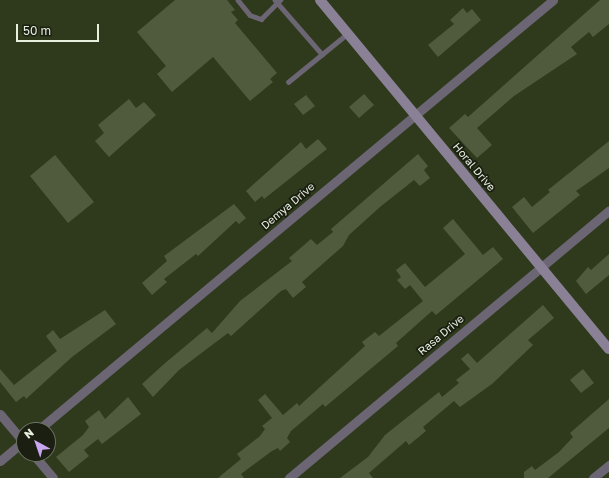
<!DOCTYPE html>
<html>
<head>
<meta charset="utf-8">
<style>
	body { margin:0 }
	#map { position:relative; width:609px; height:478px; overflow:hidden; background:#2f3a1c; font-family:"Golos Text",sans-serif }
	div>[style] { position:absolute }
	.building>* { inset:0; background:#4f5b3c }
	.lane>* { height:4.5px; margin:-2.25px; padding:0 2.25px; transform-origin:2.25px; border-radius:2.25px; background:#6c6674 }
	.street>* { height:9px; margin:-4.5px; padding:0 4.5px; transform-origin:4.5px; border-radius:4.5px; background:#6c6674 }
	.secondary>* { height:10px; margin:-5px; padding:0 5px; transform-origin:5px; border-radius:5px; background:#8a8197 }
	span { translate:-50% -50%; white-space:nowrap; text-align:center; line-height:1.15; -webkit-text-stroke:3.5px #1a1f12; paint-order:stroke }
	.street-label { font-size:11px; color:#e7efdd }
	.north { position:absolute; left:16px; top:422px; width:40px; height:40px; box-sizing:border-box; background:#1a1f12; border:1px solid #6c7263; border-radius:50%; rotate:320deg; font-size:11px; font-weight:700; line-height:16px; text-align:center; color:#e7efdd }
	.north::after { content:''; display:block; margin:auto; width:14px; height:18px; background:#c8a6ef; clip-path:polygon(50% 0,100% 100%,50% 72%,0 100%) }
	.scale { position:absolute; left:16px; top:24px; width:83px; height:18px; box-sizing:border-box; border:2px solid #e7efdd; border-top:0; padding-left:5px; font-size:12px; line-height:14px; white-space:nowrap; color:#e7efdd; -webkit-text-stroke:3px #1a1f12; paint-order:stroke }
</style>
</head>
<body>
<div id="map">
	<div class="building">
		<div style="clip-path:polygon(175px 0,227px 0,235px 10px,231px 12px,238px 20px,235px 23px,277px 73px,270px 79px,273px 82px,250px 101px,213px 57px,172px 92px,157px 74px,166px 66px,137px 32px)"></div>
		<div style="clip-path:polygon(600px 0,609px 0,609px 24px,593px 37px,589px 32px,571px 47px,577px 54px,514px 96px,477px 128px,492px 145px,477px 158px,449px 128px,465px 114px,468px 117px)"></div>
		<div style="clip-path:polygon(463px 8px,467px 13px,472px 9px,481px 20px,438px 57px,428px 45px,454px 24px,450px 20px)"></div>
		<div style="clip-path:polygon(364px 94px,374px 105px,359px 118px,349px 107px)"></div>
		<div style="clip-path:polygon(306px 95px,315px 106px,303px 115px,294px 104px)"></div>
		<div style="clip-path:polygon(129px 99px,136px 108px,144px 102px,156px 115px,109px 157px,95px 141px,104px 133px,98px 125px)"></div>
		<div style="clip-path:polygon(318px 139px,327px 149px,264px 199px,262px 196px,255px 202px,246px 191px,301px 142px,306px 149px)"></div>
		<div style="clip-path:polygon(609px 141px,609px 168px,576px 191px,580px 195px,533px 233px,512px 207px,524px 197px,532px 207px,550px 192px,548px 190px)"></div>
		<div style="clip-path:polygon(418px 154px,428px 166px,424px 170px,430px 178px,420px 186px,414px 180px,380px 207px,349px 235px,343px 246px,302px 282px,306px 287px,293px 298px,286px 289px,281px 291px,231px 336px,228px 333px,179px 370px,153px 397px,142px 384px,164px 364px,207px 328px,212px 333px,240px 301px,292px 261px,289px 258px,311px 239px,317px 245px,333px 232px,331px 229px)"></div>
		<div style="clip-path:polygon(55px 155px,94px 202px,68px 223px,30px 176px)"></div>
		<div style="clip-path:polygon(234px 204px,246px 218px,239px 224px,236px 221px,198px 256px,196px 254px,164px 279px,167px 282px,152px 295px,142px 283px,167px 261px,164px 256px)"></div>
		<div style="clip-path:polygon(453px 219px,483px 255px,493px 247px,503px 259px,436px 315px,432px 311px,396px 343px,398px 346px,325px 407px,323px 404px,291px 431px,287px 438px,290px 442px,280px 451px,278px 448px,272px 451px,241px 474px,244px 478px,218px 478px,241px 459px,237px 454px,260px 436px,265px 429px,262px 426px,272px 418px,258px 400px,265px 394px,283px 415px,297px 403px,299px 406px,365px 346px,362px 342px,375px 332px,379px 336px,423px 301px,410px 285px,405px 289px,397px 280px,401px 277px,396px 270px,405px 263px,425px 287px,465px 254px,443px 228px)"></div>
		<div style="clip-path:polygon(609px 254px,609px 275px,586px 294px,576px 281px,588px 267px,591px 270px)"></div>
		<div style="clip-path:polygon(543px 305px,554px 318px,528px 340px,533px 345px,492px 384px,460px 407px,454px 401px,423px 427px,426px 431px,409px 445px,406px 441px,369px 473px,373px 478px,340px 478px,368px 457px,385px 435px,439px 392px,442px 397px,459px 383px,456px 380px,470px 369px,461px 359px,468px 353px,477px 363px)"></div>
		<div style="clip-path:polygon(105px 310px,116px 324px,72px 357px,26px 399px,24px 396px,16px 402px,0 382px,0 369px,14px 385px,57px 351px,46px 336px,53px 330px,60px 339px)"></div>
		<div style="clip-path:polygon(583px 369px,594px 383px,581px 393px,570px 380px)"></div>
		<div style="clip-path:polygon(128px 397px,141px 414px,102px 444px,98px 439px,84px 450px,89px 456px,69px 472px,56px 457px,83px 435px,89px 427px,85px 421px,99px 410px,105px 419px)"></div>
		<div style="clip-path:polygon(609px 399px,609px 428px,548px 478px,524px 478px,524px 472px,532px 466px,535px 470px,559px 452px,573px 437px,570px 433px)"></div>
	</div>
	<div class="lane">
		<div style="left:238px;top:0;width:19px;rotate:51deg"></div>
		<div style="left:250px;top:15px;width:12px;rotate:20deg"></div>
		<div style="left:261px;top:19px;width:27px;rotate:-45deg"></div>
		<div style="left:275px;top:0;width:72px;rotate:49deg"></div>
		<div style="left:288px;top:82px;width:77px;rotate:-39.2deg"></div>
	</div>
	<div class="street">
		<div style="left:0;top:414px;width:38px;rotate:50deg"></div>
		<div style="left:38px;top:430px;width:671px;rotate:-39.86deg"></div>
		<div style="left:33px;top:454px;width:31px;rotate:50deg"></div>
		<div style="left:0;top:461px;width:31px;rotate:-40deg"></div>
		<div style="left:289px;top:478px;width:417px;rotate:-39.9deg"></div>
		<div style="left:593px;top:478px;width:21px;rotate:-39deg"></div>
	</div>
	<div class="secondary">
		<div style="left:320px;top:0;width:453px;rotate:50.4deg"></div>
	</div>
	<div class="street-label">
		<span style="left:474px;top:167px;rotate:50deg">Horal Drive</span>
		<span style="left:288px;top:206px;rotate:-40deg">Demya Drive</span>
		<span style="left:441px;top:335px;rotate:-40deg">Rasa Drive</span>
	</div>
	<div class="north">N</div>
	<div class="scale">50 m</div>
</div>
</body>
</html>
